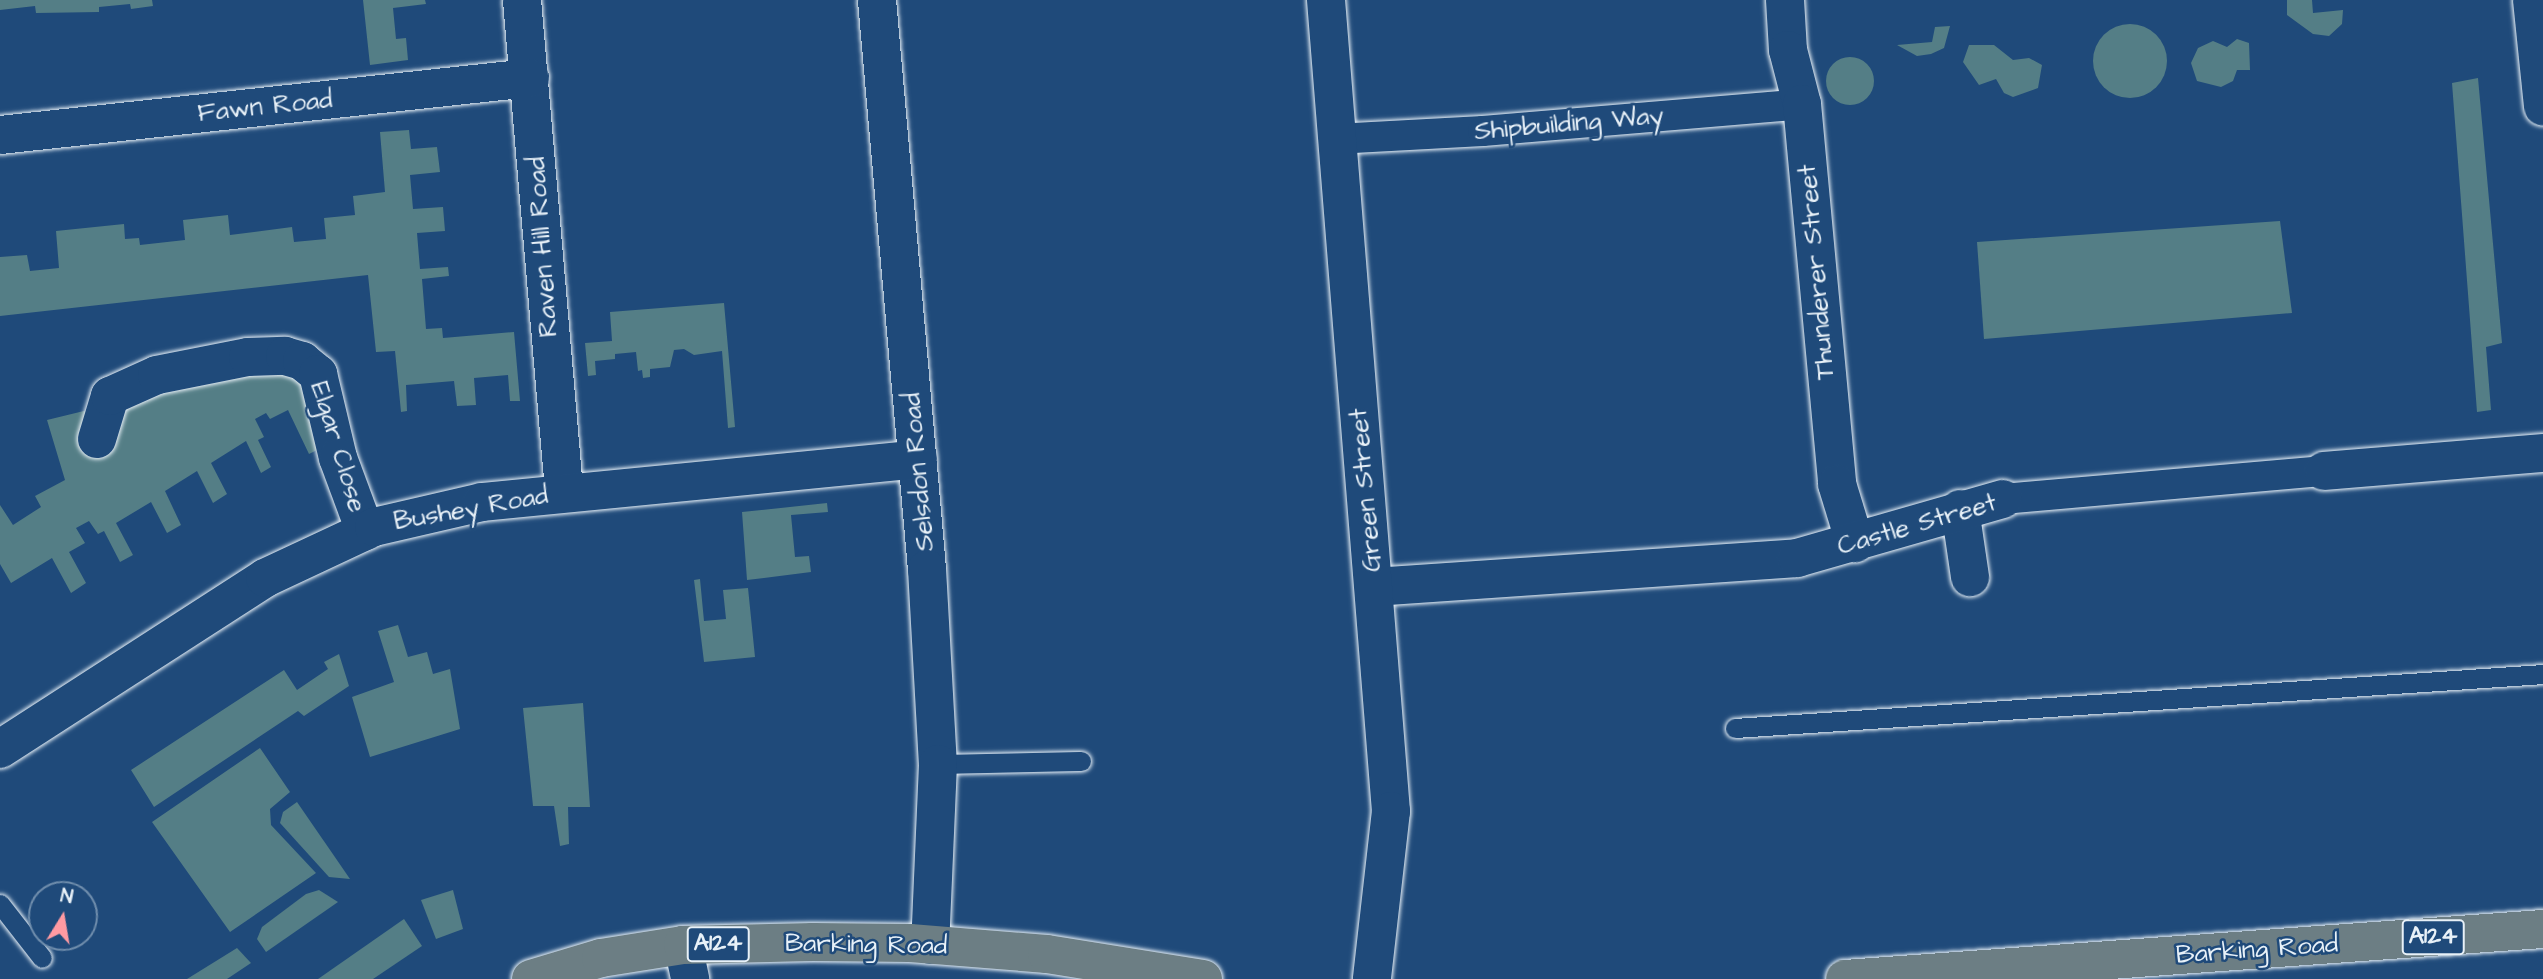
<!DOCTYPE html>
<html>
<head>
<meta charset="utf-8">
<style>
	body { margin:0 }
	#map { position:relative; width:2543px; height:979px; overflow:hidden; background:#1f4a7a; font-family:"Architects Daughter",sans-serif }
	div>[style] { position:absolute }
	.green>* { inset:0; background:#547e86 }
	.round { border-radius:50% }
	.roads { filter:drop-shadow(0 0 2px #e8f1f8) drop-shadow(0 0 2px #e8f1f8) }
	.service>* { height:19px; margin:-9.5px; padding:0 9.5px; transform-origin:9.5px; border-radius:9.5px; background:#1f4a7a }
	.pedestrian>* { height:30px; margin:-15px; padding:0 15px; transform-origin:15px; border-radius:15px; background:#1f4a7a }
	.minor>* { height:38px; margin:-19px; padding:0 19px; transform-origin:19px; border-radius:19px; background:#1f4a7a }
	.secondary>* { height:38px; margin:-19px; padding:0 19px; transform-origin:19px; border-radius:19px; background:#1f4a7a }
	.primary>* { height:38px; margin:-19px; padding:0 19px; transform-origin:19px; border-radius:19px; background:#6c7e84 }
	span { translate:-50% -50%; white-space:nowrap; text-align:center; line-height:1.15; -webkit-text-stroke:5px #1f4a7a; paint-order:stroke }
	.shield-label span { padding:2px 5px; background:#1f4a7a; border:2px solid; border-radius:5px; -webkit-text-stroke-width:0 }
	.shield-label { font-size:24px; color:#e8f1f8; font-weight:700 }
	.street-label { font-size:26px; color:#e8f1f8 }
	.north { position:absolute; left:28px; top:881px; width:70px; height:70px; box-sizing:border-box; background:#1f4a7a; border:2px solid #6f8dac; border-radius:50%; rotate:11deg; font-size:19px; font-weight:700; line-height:28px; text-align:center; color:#e8f1f8 }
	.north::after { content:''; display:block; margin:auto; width:24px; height:32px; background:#ff9aa2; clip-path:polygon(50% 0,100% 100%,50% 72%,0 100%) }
</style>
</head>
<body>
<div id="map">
	<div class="green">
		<div style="clip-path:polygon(0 0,152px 0,153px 6px,131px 9px,130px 4px,99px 7px,99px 12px,36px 13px,35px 6px,0 10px)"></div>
		<div style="clip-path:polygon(363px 0,425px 0,426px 4px,393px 8px,396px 39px,406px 38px,408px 60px,370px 65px)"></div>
		<div style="clip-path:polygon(2287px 0,2312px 0,2313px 13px,2343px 10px,2342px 24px,2329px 36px,2313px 34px,2287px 15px)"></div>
		<div class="round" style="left:2093px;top:24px;width:74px;height:74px"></div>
		<div style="clip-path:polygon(1950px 26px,1944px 48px,1931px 54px,1917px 56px,1897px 45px,1932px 42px,1935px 27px)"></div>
		<div style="clip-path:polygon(2237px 39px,2249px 43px,2250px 70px,2237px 70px,2233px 81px,2221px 87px,2197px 81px,2191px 63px,2198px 48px,2213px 41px,2227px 47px)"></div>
		<div style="clip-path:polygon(1969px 45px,1994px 45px,2013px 60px,2029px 58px,2042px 65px,2038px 88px,2013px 97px,2004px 93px,1996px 79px,1979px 85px,1963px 62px)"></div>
		<div class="round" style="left:1826px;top:57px;width:48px;height:48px"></div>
		<div style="clip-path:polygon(2478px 78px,2502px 343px,2486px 347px,2491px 410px,2477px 412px,2452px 83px)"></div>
		<div style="clip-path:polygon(409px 130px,411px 149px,437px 147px,440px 172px,410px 175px,413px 209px,443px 207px,445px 231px,417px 233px,420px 269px,448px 267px,449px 276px,422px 279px,426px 329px,442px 328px,443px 338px,514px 332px,520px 401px,510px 401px,508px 375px,474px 378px,476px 405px,457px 406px,454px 381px,406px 385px,407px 411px,401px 412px,395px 351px,376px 352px,368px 275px,0 316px,0 257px,27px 255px,30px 271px,59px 268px,56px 231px,124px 224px,125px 239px,139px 238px,140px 245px,185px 240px,183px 220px,228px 215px,230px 235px,292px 227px,294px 242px,326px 239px,324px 218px,355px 215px,353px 196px,385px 192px,380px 132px)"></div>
		<div style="clip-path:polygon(2280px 221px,2292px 313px,1984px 339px,1977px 242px)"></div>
		<div style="clip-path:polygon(724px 303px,735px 427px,728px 428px,722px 351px,694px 355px,684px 349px,674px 350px,670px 367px,650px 369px,650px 377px,643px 378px,642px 370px,638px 371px,636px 352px,615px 354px,615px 359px,595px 361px,596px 375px,588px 376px,585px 343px,612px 341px,610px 312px)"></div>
		<div style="clip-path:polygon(275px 365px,304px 384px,317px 450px,309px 454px,288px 410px,270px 419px,266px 413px,255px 419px,264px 437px,258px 440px,271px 467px,261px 473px,246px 441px,211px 463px,227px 494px,213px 503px,197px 471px,165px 491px,181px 525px,167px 533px,151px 502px,116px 523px,133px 555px,120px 562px,104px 531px,98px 534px,89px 521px,76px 528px,85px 543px,69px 552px,86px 583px,71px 593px,52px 558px,11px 583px,0 564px,0 505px,13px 525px,41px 507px,35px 496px,65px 480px,47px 420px,92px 409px,85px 450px,109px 454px,116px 416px,158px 391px)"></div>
		<div style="clip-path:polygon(827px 503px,828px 512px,791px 515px,795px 557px,809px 556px,811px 572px,747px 580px,742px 512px)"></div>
		<div style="clip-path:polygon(700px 579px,704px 621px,726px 619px,723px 590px,748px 588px,755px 657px,704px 662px,694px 580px)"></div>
		<div style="clip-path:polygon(398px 625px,408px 657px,427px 652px,433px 674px,450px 669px,460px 729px,370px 757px,352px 697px,394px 682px,378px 631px)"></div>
		<div style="clip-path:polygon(339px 654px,349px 686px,304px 716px,298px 711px,154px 807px,131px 770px,284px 670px,297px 690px,328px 669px,324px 662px)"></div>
		<div style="clip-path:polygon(583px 703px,590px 807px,568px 807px,569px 844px,560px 846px,554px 806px,533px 806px,523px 708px)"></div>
		<div style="clip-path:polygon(260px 748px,290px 792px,270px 809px,271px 825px,316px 873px,230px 932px,152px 822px)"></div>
		<div style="clip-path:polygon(297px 802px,350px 879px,329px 877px,280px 823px,283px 812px)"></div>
		<div style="clip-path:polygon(319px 890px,338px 902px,266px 952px,257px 939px,262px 927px,306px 894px)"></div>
		<div style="clip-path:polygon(453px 890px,463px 929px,436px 939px,421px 900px)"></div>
		<div style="clip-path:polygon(404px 919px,422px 946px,373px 979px,318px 979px)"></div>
		<div style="clip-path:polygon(237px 948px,251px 963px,227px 979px,187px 979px)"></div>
	</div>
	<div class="roads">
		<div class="service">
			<div style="left:1735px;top:728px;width:810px;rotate:-3.82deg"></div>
			<div style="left:938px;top:764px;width:143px;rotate:-1.2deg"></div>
			<div style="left:0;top:904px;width:68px;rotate:52.1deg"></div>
		</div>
		<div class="pedestrian">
			<div style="left:1335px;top:139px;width:148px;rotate:-3.1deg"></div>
			<div style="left:1483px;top:131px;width:320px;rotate:-4.8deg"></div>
			<div style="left:2003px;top:499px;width:322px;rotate:-5deg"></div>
		</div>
		<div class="minor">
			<div style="left:522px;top:0;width:495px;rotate:85.1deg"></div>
			<div style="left:877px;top:0;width:571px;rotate:84.98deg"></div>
			<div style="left:927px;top:569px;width:195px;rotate:86.8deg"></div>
			<div style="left:938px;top:764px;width:181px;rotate:92.5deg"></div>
			<div style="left:1785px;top:0;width:50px;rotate:86.6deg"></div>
			<div style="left:1788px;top:50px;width:56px;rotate:75.5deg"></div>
			<div style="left:1802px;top:104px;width:382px;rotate:84.7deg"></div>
			<div style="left:1837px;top:484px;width:62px;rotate:73deg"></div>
			<div style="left:2532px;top:0;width:107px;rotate:84.1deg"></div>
			<div style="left:0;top:135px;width:533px;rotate:-6.14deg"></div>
			<div style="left:97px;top:439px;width:45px;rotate:-73.2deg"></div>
			<div style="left:110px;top:396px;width:51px;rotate:-24.1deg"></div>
			<div style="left:157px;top:375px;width:93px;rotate:-11.2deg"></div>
			<div style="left:248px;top:357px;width:37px;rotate:-2deg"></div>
			<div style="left:285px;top:356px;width:18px;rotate:16deg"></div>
			<div style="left:302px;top:361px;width:21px;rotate:39deg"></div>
			<div style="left:318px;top:374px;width:86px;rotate:76.6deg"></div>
			<div style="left:338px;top:458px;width:78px;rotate:69.7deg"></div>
			<div style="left:2324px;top:471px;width:220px;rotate:-4.7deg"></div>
			<div style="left:1960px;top:509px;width:69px;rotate:81.6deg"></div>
			<div style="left:1374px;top:587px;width:424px;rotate:-3.9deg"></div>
			<div style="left:1797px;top:558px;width:214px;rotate:-16deg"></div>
			<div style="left:0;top:749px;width:315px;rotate:-32.8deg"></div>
			<div style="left:265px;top:578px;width:120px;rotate:-25.1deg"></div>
			<div style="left:374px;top:527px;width:111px;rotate:-13deg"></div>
			<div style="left:482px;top:502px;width:438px;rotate:-5.6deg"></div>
			<div style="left:683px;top:945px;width:35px;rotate:78deg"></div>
		</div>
		<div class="secondary">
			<div style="left:1326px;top:0;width:814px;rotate:85.42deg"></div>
			<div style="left:1391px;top:811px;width:169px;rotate:96.5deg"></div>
		</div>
		<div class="primary">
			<div style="left:531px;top:979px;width:73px;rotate:-16.7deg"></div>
			<div style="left:601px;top:958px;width:83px;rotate:-9deg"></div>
			<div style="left:683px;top:945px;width:130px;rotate:-1.3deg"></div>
			<div style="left:813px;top:942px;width:97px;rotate:0.6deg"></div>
			<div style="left:910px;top:943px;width:137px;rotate:4.6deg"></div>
			<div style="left:1047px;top:954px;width:158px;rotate:9.1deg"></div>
			<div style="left:1845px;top:979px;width:700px;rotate:-4.1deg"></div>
		</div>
	</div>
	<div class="shield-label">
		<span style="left:2433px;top:937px">A124</span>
		<span style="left:718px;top:944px">A124</span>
	</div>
	<div class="street-label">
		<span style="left:265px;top:107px;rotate:-6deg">Fawn Road</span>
		<span style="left:1569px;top:124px;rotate:-5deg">Shipbuilding Way</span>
		<span style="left:543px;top:247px;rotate:-94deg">Raven Hill Road</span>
		<span style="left:1817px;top:272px;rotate:-95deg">Thunderer Street</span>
		<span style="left:338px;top:447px;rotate:73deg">Elgar Close</span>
		<span style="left:919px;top:472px;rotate:-95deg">Selsdon Road</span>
		<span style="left:1366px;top:490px;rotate:-95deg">Green Street</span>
		<span style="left:471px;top:509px;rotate:-10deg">Bushey Road</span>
		<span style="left:1917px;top:525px;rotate:-16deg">Castle Street</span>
		<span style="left:866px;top:945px;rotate:1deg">Barking Road</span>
		<span style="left:2257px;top:950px;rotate:-4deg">Barking Road</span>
	</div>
	<div class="north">N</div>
</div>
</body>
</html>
